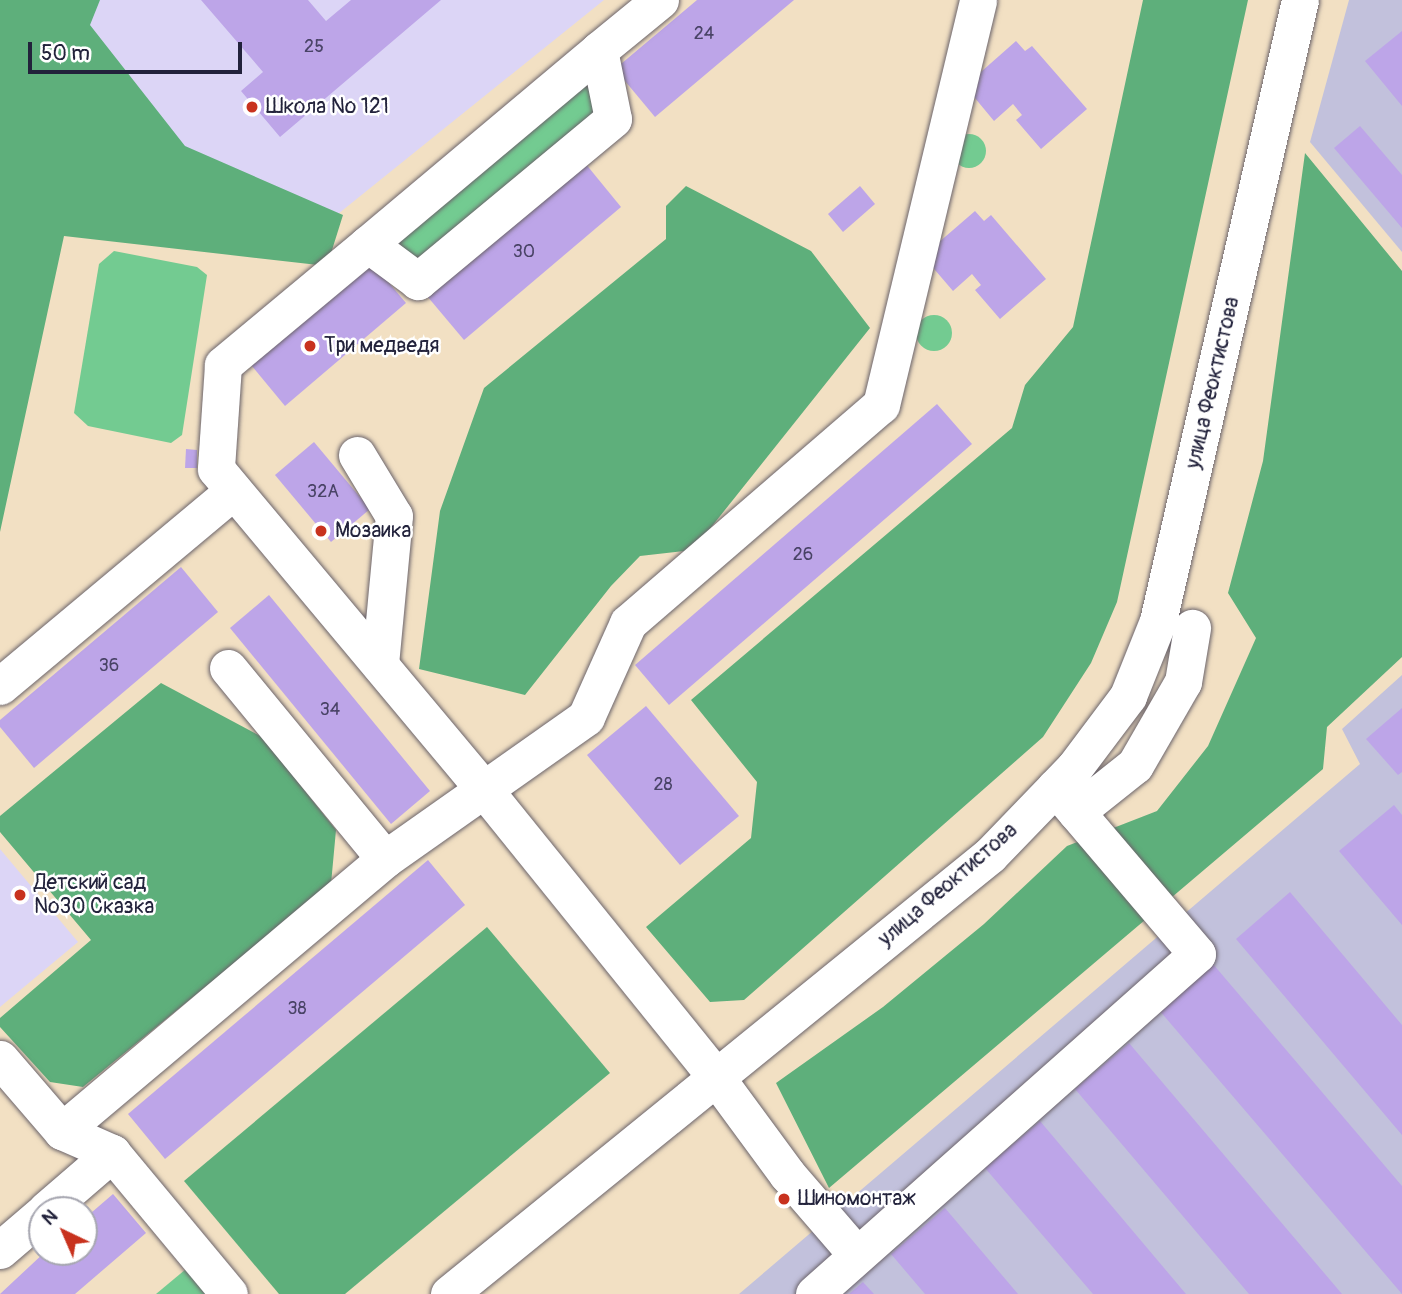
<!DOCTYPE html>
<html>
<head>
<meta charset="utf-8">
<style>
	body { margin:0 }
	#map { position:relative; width:1402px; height:1294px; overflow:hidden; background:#f2e0c3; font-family:Pangolin,sans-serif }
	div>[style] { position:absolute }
	.built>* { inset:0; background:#dcd5f6 }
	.industrial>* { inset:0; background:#c2c1dc }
	.green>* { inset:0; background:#73cb91 }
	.round { border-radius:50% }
	.forest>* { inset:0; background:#5eaf7b }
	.building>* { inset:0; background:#bda5e8 }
	.roads { filter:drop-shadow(0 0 2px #6b646b) drop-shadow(0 0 2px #6b646b) }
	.minor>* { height:37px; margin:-18.5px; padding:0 18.5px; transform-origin:18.5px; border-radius:18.5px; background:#fff }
	.dots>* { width:19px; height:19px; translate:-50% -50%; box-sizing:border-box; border:4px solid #fff; border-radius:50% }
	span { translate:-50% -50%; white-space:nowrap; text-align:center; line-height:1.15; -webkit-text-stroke:5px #fff; paint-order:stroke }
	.number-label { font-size:18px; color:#494366 }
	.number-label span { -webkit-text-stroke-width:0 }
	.poi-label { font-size:21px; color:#22223b }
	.left { translate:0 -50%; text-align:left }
	.street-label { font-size:21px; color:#22223b }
	.north { position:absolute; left:28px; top:1196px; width:70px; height:70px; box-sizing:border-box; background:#fff; border:2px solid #a7a7b1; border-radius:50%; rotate:316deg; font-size:19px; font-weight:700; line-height:28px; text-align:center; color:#22223b }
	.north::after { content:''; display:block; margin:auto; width:24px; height:32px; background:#c8321e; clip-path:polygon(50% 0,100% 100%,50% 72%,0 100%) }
	.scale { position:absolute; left:28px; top:42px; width:214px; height:32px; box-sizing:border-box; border:4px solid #22223b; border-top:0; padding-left:9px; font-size:21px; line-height:24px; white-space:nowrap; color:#22223b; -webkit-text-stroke:5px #fff; paint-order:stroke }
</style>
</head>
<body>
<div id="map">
	<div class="built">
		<div style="clip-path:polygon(2px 0,604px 0,292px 251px)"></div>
		<div style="clip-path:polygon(0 849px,78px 942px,0 1007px)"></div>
	</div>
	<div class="industrial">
		<div style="clip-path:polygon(1349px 0,1402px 0,1402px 252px,1310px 142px)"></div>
		<div style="clip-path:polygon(1402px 675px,1402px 1294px,739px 1294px,1360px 764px,1342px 729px)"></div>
	</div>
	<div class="green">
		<div style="clip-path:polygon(588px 76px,596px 113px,423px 260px,386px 244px)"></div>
		<div class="round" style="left:952px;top:134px;width:34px;height:34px"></div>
		<div style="clip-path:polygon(114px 251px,197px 267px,207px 275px,182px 435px,171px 443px,88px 426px,74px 413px,99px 264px)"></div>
		<div class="round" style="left:916px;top:315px;width:36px;height:36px"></div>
		<div style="clip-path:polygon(186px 1269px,206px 1294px,156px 1294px)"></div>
	</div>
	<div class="forest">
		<div style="clip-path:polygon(0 0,100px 0,90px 25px,185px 146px,343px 215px,327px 266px,64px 236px,0 532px)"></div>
		<div style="clip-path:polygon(1143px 0,1248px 0,1117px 602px,1091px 663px,1043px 737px,744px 1000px,710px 1002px,646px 927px,751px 838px,757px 782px,691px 700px,1012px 428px,1025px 385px,1073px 327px)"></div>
		<div style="clip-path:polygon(1305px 153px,1402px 271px,1402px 657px,1327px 727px,1323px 769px,829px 1188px,776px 1083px,883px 1007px,984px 924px,1067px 846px,1157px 811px,1208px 746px,1256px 638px,1228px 593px,1263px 461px)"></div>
		<div style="clip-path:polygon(686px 186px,811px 251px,870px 328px,693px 550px,640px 556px,611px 586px,525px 695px,419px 669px,440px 511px,484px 388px,666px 239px,666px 206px)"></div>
		<div style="clip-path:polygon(161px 683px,262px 737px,336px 830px,331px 884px,83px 1087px,50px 1082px,0 1027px,0 1018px,91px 940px,0 832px,0 816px)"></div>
		<div style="clip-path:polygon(487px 927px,610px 1073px,345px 1294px,279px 1294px,184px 1181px)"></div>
	</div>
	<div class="building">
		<div style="clip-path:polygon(201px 0,308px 0,326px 21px,351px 0,441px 0,280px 137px,241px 91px,263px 72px)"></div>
		<div style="clip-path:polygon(697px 0,794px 0,655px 117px,615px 69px)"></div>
		<div style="clip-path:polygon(1402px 31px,1402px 106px,1365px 61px)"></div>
		<div style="clip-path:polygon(1016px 41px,1025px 51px,1032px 46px,1087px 109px,1041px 149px,1016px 120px,1022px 115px,1013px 104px,994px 121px,965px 86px)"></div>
		<div style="clip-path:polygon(1360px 126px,1402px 175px,1402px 228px,1334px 148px)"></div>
		<div style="clip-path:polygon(585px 163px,621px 207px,464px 340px,427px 296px)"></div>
		<div style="clip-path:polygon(860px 186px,875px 204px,843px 232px,828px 214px)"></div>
		<div style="clip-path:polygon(975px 211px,984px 221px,991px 215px,1046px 279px,1000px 319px,975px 290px,981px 285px,972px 274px,953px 291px,923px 256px)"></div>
		<div style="clip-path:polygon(368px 258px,406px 303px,285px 406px,247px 360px)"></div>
		<div style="clip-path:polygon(937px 404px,972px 444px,669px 705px,635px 665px)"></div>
		<div style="clip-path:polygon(314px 442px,370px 509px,331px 542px,275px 475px)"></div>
		<div style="clip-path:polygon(186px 449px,197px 450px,197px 468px,185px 468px)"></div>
		<div style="clip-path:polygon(181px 567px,218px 612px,34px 768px,0 727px,0 720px)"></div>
		<div style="clip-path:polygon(269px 595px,430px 791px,391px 824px,230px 628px)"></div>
		<div style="clip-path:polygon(646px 706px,739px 816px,680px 865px,587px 755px)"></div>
		<div style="clip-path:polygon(1402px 708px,1402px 772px,1398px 775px,1366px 739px)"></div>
		<div style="clip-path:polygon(1394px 805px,1402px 815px,1402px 925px,1339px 851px)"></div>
		<div style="clip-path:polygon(428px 860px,465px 905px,165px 1159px,128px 1114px)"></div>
		<div style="clip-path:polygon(1290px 892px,1402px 1025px,1402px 1135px,1236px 939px)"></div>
		<div style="clip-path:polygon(1213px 964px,1402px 1186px,1402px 1294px,1159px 1010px)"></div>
		<div style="clip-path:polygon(1129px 1043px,1342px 1294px,1249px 1294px,1075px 1089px)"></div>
		<div style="clip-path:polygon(1040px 1121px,1186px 1294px,1093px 1294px,985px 1168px)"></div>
		<div style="clip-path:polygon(113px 1194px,146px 1233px,75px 1294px,0 1294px,45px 1252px,84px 1252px,84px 1219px)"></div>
		<div style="clip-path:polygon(945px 1208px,1018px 1294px,925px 1294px,891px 1254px)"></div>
		<div style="clip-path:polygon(863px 1282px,874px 1294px,849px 1294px)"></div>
	</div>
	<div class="roads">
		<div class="minor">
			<div style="left:660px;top:0;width:79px;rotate:140.7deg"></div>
			<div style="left:599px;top:50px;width:70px;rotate:78.5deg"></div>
			<div style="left:613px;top:119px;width:254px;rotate:140.3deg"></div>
			<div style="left:418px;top:281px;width:62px;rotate:-143.5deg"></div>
			<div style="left:368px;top:244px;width:189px;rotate:140.2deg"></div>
			<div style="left:223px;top:365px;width:104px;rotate:93.9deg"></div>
			<div style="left:216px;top:469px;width:415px;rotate:50.1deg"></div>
			<div style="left:482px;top:787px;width:371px;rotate:51.1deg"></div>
			<div style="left:715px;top:1076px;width:122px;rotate:53.7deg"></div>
			<div style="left:787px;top:1174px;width:107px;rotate:49.2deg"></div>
			<div style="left:368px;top:244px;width:302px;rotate:-40deg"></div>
			<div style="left:357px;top:455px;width:71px;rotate:58.8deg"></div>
			<div style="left:394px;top:516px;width:149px;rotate:95.4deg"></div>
			<div style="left:228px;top:668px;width:247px;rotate:50.6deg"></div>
			<div style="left:0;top:686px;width:304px;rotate:-39.9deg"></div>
			<div style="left:1076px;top:812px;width:75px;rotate:-38.5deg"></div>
			<div style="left:1135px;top:765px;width:96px;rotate:-60deg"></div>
			<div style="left:1183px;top:682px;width:55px;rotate:-80.5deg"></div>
			<div style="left:0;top:1059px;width:95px;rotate:49.3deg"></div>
			<div style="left:62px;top:1131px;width:55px;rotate:23.7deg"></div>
			<div style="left:112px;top:1153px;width:183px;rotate:50.3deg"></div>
			<div style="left:62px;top:1131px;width:422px;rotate:-40.1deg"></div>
			<div style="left:385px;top:859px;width:246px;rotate:-35.2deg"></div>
			<div style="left:586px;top:717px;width:103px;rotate:-65.9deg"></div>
			<div style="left:628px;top:623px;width:334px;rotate:-40.8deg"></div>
			<div style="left:881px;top:405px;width:416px;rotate:-76.5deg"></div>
			<div style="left:46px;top:1210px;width:87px;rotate:-40.8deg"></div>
			<div style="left:0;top:1250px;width:55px;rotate:-40.6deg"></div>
			<div style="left:449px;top:1294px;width:697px;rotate:-39.06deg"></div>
			<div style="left:990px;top:855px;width:121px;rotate:-46deg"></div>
			<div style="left:1074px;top:768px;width:90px;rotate:-53.1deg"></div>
			<div style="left:1128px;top:696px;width:81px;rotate:-68.2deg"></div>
			<div style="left:1158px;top:621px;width:637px;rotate:-77.12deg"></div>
			<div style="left:814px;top:1294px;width:512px;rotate:-41.6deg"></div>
			<div style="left:1197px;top:954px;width:219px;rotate:-130.4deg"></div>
		</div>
	</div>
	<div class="dots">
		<div style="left:252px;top:107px;background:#c8321e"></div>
		<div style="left:310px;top:346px;background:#c8321e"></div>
		<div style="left:321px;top:531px;background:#c8321e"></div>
		<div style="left:20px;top:895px;background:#c8321e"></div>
		<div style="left:784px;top:1199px;background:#c8321e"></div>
	</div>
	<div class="number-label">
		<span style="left:704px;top:34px">24</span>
		<span style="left:314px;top:47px">25</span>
		<span style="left:524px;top:252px">30</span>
		<span style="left:323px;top:492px">32А</span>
		<span style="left:803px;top:555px">26</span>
		<span style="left:109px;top:666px">36</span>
		<span style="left:330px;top:710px">34</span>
		<span style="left:663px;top:785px">28</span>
		<span style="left:297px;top:1009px">38</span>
	</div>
	<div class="poi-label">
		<span class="left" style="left:266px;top:107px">Школа № 121</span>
		<span class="left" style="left:324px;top:346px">Три медведя</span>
		<span class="left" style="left:335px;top:531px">Мозаика</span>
		<span class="left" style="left:34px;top:895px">Детский сад<br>№30 Сказка</span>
		<span class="left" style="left:798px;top:1199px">Шиномонтаж</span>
	</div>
	<div class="street-label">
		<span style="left:1213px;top:383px;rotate:-77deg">улица Феоктистова</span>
		<span style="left:948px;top:885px;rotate:-41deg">улица Феоктистова</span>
	</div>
	<div class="north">N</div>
	<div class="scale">50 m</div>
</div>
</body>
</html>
